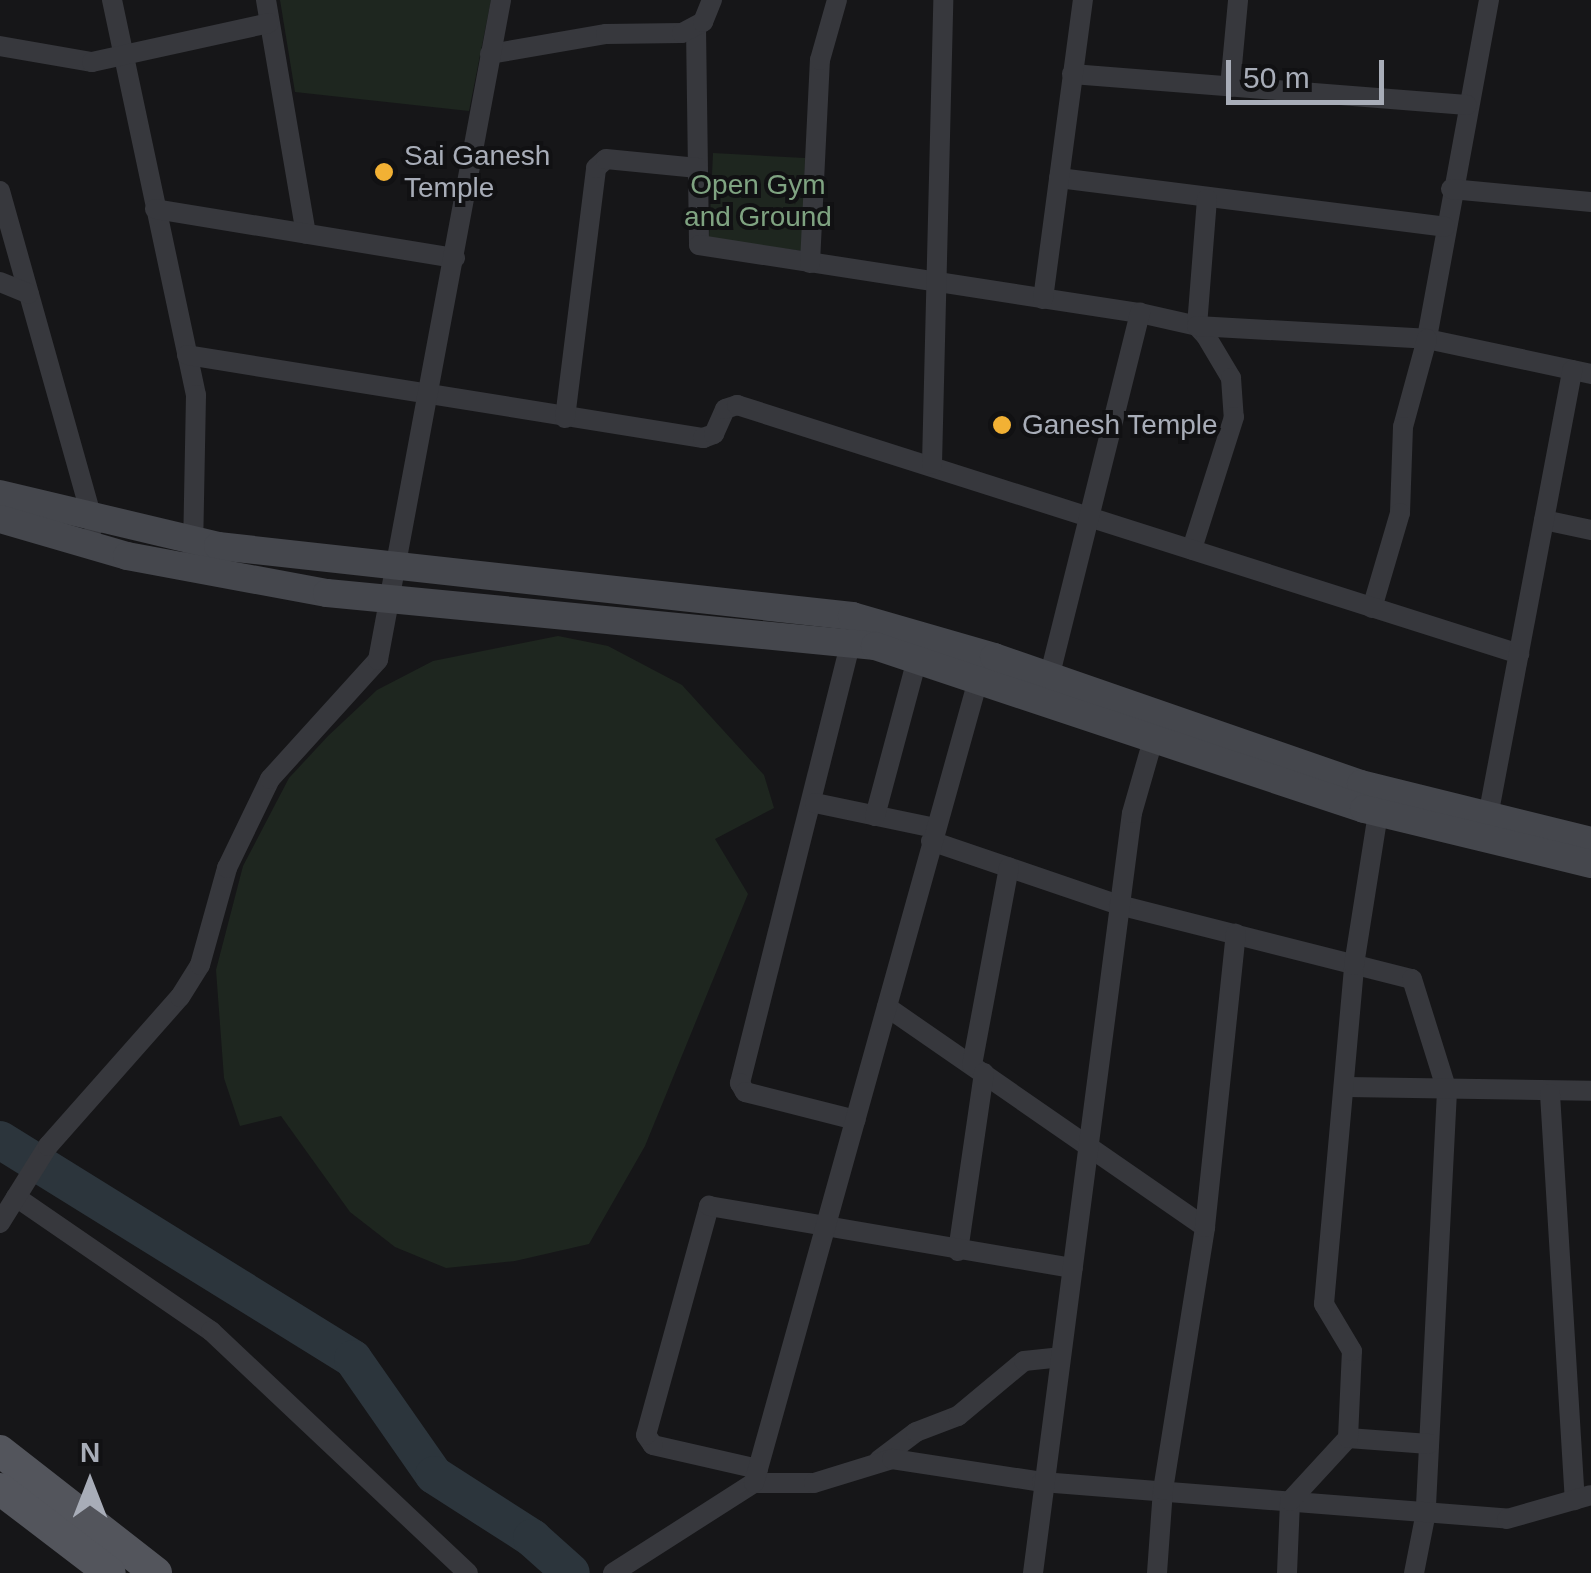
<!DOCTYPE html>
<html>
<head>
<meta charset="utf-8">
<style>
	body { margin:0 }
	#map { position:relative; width:1591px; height:1573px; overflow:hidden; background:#161618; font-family:Helvetica,sans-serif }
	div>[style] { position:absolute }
	.green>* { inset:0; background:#1e261f }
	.river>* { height:38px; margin:-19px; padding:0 19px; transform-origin:19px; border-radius:19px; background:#2c353c }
	.street>* { height:20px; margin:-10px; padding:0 10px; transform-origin:10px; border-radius:10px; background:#37383d }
	.secondary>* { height:28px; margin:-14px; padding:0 14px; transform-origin:14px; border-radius:14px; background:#45474d }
	.primary>* { height:32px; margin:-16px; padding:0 16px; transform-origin:16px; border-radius:16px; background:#53555c }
	.dots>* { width:28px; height:28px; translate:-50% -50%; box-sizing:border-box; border:5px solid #111113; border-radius:50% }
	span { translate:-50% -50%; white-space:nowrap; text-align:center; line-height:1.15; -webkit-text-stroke:8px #111113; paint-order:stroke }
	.poi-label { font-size:28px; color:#a8adb8 }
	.left { translate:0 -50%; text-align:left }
	.park-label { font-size:28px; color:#7fa381 }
	.north { position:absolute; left:40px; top:1433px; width:100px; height:100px; -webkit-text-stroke:8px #111113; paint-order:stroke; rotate:0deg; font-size:28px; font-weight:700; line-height:40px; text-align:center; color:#a8adb8 }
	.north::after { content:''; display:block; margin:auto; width:35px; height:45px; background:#a8adb8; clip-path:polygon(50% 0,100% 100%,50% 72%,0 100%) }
	.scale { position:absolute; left:1226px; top:60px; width:158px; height:45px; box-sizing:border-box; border:5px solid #a8adb8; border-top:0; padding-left:12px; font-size:30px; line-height:35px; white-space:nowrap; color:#a8adb8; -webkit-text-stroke:8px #111113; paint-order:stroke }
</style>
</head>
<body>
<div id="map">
	<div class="green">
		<div style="clip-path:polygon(280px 0,491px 0,469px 111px,295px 92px)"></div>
		<div style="clip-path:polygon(713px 153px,805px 158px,803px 251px,709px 239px)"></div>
		<div style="clip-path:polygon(558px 636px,608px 646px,682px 685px,764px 775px,774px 808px,715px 839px,748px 894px,645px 1146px,589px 1244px,515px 1261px,446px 1268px,395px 1247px,350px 1212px,281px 1116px,240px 1126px,224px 1078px,216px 970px,243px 866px,289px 778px,328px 736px,377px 690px,433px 661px)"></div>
	</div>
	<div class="river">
		<div style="left:0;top:1140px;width:415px;rotate:31.8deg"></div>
		<div style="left:353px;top:1359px;width:141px;rotate:55.1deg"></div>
		<div style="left:434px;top:1475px;width:117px;rotate:32.7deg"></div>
		<div style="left:532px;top:1538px;width:52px;rotate:41.9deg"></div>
	</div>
	<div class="street">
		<div style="left:112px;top:0;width:404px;rotate:78deg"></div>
		<div style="left:196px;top:395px;width:159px;rotate:91.1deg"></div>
		<div style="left:266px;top:0;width:237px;rotate:80.3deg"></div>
		<div style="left:1489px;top:0;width:345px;rotate:100.4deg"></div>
		<div style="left:1427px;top:339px;width:168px;rotate:12deg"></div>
		<div style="left:696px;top:28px;width:217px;rotate:89.2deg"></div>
		<div style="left:699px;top:245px;width:446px;rotate:8.8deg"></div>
		<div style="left:1140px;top:313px;width:58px;rotate:12.8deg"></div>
		<div style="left:1197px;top:326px;width:13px;rotate:48deg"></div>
		<div style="left:1206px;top:336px;width:49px;rotate:59.2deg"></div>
		<div style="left:1231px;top:378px;width:39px;rotate:86deg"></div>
		<div style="left:1234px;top:417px;width:139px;rotate:107.7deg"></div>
		<div style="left:0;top:46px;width:93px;rotate:9.9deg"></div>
		<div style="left:92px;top:62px;width:181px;rotate:-12.4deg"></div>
		<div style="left:490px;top:54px;width:118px;rotate:-9.8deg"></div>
		<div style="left:606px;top:34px;width:76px;rotate:-0.8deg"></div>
		<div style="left:682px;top:33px;width:24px;rotate:-28deg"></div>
		<div style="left:703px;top:22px;width:24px;rotate:-68deg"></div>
		<div style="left:1072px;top:74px;width:396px;rotate:4.5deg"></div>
		<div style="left:1230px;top:87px;width:87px;rotate:-84.7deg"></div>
		<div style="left:1059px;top:178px;width:389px;rotate:7.2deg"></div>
		<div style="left:1451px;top:189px;width:141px;rotate:5.3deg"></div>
		<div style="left:0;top:191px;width:348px;rotate:74.3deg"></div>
		<div style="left:1207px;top:199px;width:127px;rotate:94.5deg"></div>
		<div style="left:1197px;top:326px;width:230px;rotate:3.2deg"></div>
		<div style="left:1427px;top:339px;width:91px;rotate:105.3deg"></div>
		<div style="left:1403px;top:427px;width:86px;rotate:92deg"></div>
		<div style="left:1400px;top:513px;width:99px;rotate:106.4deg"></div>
		<div style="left:155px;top:209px;width:304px;rotate:9.3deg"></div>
		<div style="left:810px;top:263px;width:203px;rotate:-87.2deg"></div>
		<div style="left:820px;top:60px;width:62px;rotate:-74.2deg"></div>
		<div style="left:0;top:282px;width:31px;rotate:22deg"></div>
		<div style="left:1043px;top:299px;width:302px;rotate:-82.4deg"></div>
		<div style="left:187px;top:355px;width:523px;rotate:9.14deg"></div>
		<div style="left:703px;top:438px;width:12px;rotate:-20deg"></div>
		<div style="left:714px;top:434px;width:27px;rotate:-66deg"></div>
		<div style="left:725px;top:409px;width:13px;rotate:-18deg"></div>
		<div style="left:737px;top:405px;width:821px;rotate:17.66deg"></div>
		<div style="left:565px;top:418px;width:252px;rotate:-82.9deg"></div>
		<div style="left:596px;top:168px;width:13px;rotate:-42deg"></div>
		<div style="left:606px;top:159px;width:92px;rotate:5.6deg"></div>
		<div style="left:932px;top:464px;width:464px;rotate:-88.6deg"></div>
		<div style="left:1544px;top:520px;width:48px;rotate:12deg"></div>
		<div style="left:851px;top:641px;width:456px;rotate:104.1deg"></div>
		<div style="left:740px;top:1083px;width:10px;rotate:61deg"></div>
		<div style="left:745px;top:1092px;width:114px;rotate:14.2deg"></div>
		<div style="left:1046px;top:690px;width:389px;rotate:-76deg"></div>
		<div style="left:815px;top:803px;width:123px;rotate:11.8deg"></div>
		<div style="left:875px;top:816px;width:163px;rotate:-75deg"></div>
		<div style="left:1486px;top:827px;width:465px;rotate:-79.3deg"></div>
		<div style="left:931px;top:841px;width:199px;rotate:18.8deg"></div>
		<div style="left:1119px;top:905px;width:302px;rotate:14.2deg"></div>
		<div style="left:1412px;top:979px;width:117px;rotate:72.6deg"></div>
		<div style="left:1447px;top:1091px;width:422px;rotate:92.9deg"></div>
		<div style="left:1426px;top:1512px;width:62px;rotate:101.1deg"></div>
		<div style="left:887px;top:1007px;width:387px;rotate:34.7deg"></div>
		<div style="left:972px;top:1065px;width:201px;rotate:-79.4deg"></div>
		<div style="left:1347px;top:1087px;width:244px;rotate:0.9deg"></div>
		<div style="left:1550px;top:1094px;width:407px;rotate:86.5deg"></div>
		<div style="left:16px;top:1197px;width:237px;rotate:34.5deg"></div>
		<div style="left:211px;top:1331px;width:353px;rotate:43.3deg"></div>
		<div style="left:0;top:1223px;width:91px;rotate:-58.1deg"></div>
		<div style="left:48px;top:1146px;width:199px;rotate:-48.5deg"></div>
		<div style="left:180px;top:997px;width:38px;rotate:-58deg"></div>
		<div style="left:200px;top:965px;width:101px;rotate:-74.4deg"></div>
		<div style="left:227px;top:868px;width:99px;rotate:-64.2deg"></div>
		<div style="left:270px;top:779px;width:161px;rotate:-47.8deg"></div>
		<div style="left:378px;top:660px;width:671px;rotate:-79.44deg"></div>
		<div style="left:958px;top:1251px;width:180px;rotate:-81.7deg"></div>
		<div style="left:1348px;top:1438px;width:81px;rotate:4.2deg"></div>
		<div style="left:879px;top:1460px;width:46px;rotate:-37.1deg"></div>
		<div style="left:916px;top:1432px;width:45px;rotate:-20.9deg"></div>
		<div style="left:958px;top:1416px;width:86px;rotate:-39.8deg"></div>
		<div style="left:1024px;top:1361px;width:36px;rotate:-6deg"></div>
		<div style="left:758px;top:1469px;width:108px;rotate:-167.1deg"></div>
		<div style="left:653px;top:1445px;width:12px;rotate:-125deg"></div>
		<div style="left:646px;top:1435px;width:238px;rotate:-74.6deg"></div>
		<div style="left:709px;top:1206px;width:369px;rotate:9.7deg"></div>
		<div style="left:754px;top:1483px;width:60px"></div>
		<div style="left:814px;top:1483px;width:82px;rotate:-17.1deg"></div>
		<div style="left:892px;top:1459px;width:152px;rotate:8.7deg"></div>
		<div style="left:1042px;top:1482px;width:466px;rotate:4.5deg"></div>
		<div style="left:1507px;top:1519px;width:87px;rotate:-15.9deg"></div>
		<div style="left:613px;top:1573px;width:167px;rotate:-32.6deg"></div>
		<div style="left:754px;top:1483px;width:834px;rotate:-74.41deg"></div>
		<div style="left:1033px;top:1573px;width:766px;rotate:-82.58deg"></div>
		<div style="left:1132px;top:813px;width:76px;rotate:-74deg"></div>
		<div style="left:1157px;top:1573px;width:83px;rotate:-85.9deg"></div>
		<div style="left:1163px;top:1490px;width:266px;rotate:-80.9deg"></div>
		<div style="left:1205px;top:1227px;width:295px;rotate:-84deg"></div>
		<div style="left:1287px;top:1573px;width:72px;rotate:-87.6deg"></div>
		<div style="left:1290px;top:1501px;width:86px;rotate:-47.4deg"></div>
		<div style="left:1348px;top:1438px;width:87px;rotate:-87.4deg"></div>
		<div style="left:1352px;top:1351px;width:55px;rotate:-120.8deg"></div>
		<div style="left:1324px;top:1304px;width:340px;rotate:-84.9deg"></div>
		<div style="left:1354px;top:965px;width:154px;rotate:-81deg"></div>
	</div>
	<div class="secondary">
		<div style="left:0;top:494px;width:224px;rotate:13.4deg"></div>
		<div style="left:218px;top:546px;width:638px;rotate:6.3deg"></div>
		<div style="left:852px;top:616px;width:148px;rotate:16.1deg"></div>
		<div style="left:994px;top:657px;width:388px;rotate:19.1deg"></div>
		<div style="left:1361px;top:784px;width:237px;rotate:13.9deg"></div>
		<div style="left:0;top:519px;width:132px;rotate:16.2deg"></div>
		<div style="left:127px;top:556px;width:203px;rotate:10.5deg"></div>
		<div style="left:327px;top:593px;width:551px;rotate:5.52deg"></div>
		<div style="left:875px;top:646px;width:515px;rotate:18.43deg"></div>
		<div style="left:1364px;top:809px;width:234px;rotate:13.6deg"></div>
	</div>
	<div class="primary">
		<div style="left:0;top:1451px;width:198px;rotate:38deg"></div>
		<div style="left:0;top:1489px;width:138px;rotate:37.4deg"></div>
	</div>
	<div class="dots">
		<div style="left:384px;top:172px;background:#f2b134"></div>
		<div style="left:1002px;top:425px;background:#f2b134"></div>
	</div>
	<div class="poi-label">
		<span class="left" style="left:404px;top:172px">Sai Ganesh<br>Temple</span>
		<span class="left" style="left:1022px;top:425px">Ganesh Temple</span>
	</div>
	<div class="park-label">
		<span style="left:758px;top:201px">Open Gym<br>and Ground</span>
	</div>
	<div class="north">N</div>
	<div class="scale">50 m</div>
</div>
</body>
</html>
